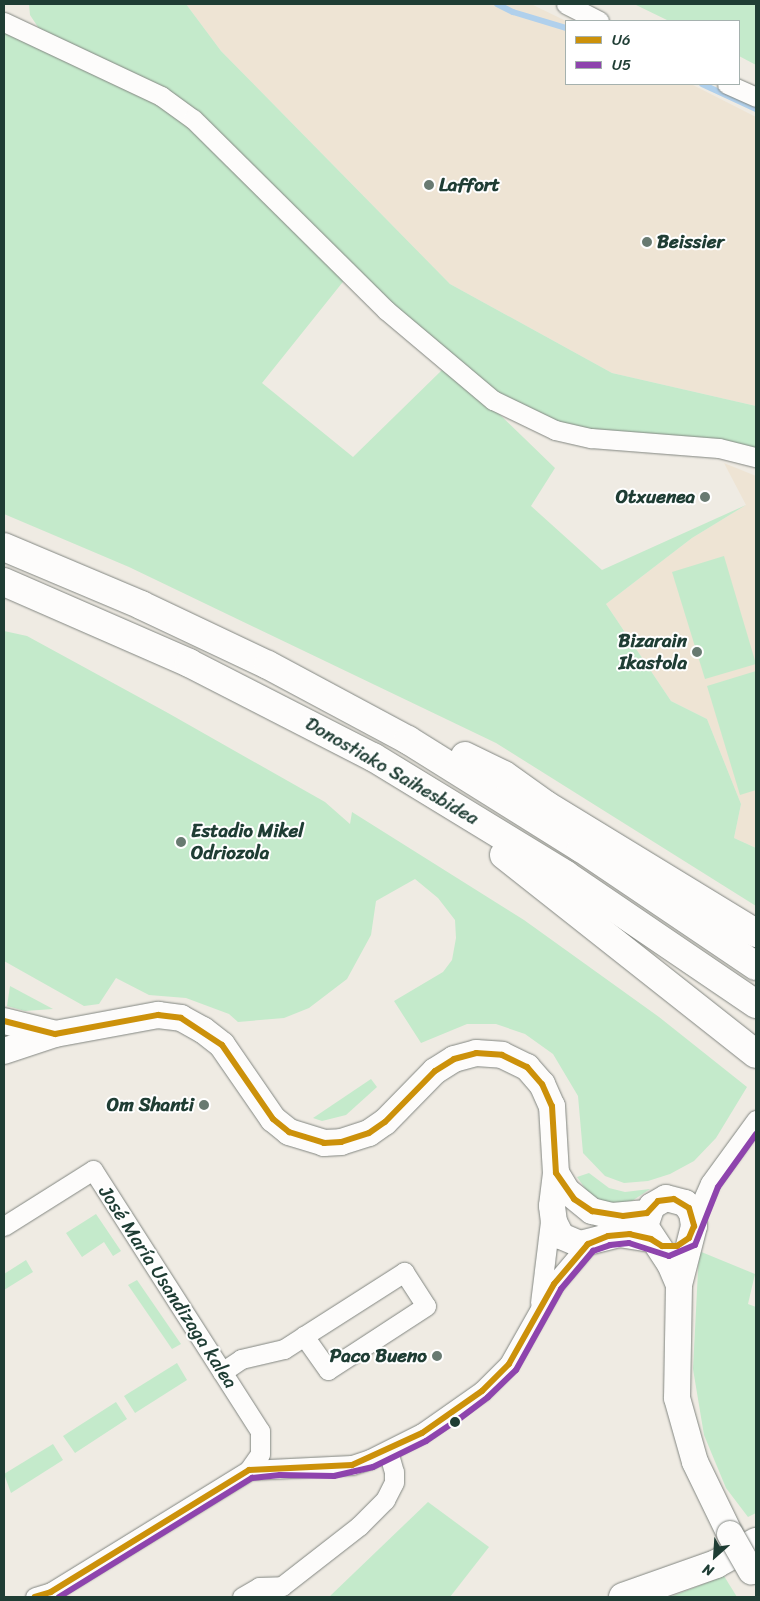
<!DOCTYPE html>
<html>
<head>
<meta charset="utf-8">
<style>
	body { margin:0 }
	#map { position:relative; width:760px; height:1601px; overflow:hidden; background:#efebe3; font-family:Sriracha,sans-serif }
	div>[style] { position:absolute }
	.built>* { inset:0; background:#eee4d4 }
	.green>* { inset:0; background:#c4eacb }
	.stream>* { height:6px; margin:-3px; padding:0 3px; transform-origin:3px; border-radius:3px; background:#b0d0ec }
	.roads { filter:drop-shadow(0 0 1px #828681) drop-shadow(0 0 1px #828681) }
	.street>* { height:19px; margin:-9.5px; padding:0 9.5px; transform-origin:9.5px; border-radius:9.5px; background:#fdfcfb }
	.secondary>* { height:26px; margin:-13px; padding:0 13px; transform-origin:13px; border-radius:13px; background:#fdfcfb }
	.highway>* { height:28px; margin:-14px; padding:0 14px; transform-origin:14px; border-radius:14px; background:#fdfcfb }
	.bridges { filter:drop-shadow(0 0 1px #828681) drop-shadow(0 0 1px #828681) }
	.secondary-bridge>* { height:26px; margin:-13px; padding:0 13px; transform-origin:13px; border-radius:13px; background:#fdfcfb }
	.bus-1>* { height:6px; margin:-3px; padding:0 3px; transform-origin:3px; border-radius:3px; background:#cc910a }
	.bus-2>* { height:6px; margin:-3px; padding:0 3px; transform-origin:3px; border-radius:3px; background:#8e44ad }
	.dots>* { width:14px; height:14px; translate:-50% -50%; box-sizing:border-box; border:2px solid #fff; border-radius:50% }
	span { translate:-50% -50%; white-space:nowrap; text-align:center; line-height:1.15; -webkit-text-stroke:4px #fff; paint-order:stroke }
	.poi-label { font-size:19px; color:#1f3d34; font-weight:700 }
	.left { translate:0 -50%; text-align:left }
	.right { translate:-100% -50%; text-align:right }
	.street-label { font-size:19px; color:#1f3d34 }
	.frame { position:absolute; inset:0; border:5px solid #1f3d34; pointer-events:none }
	.legend { position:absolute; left:565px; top:20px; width:175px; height:65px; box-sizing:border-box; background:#fff; border:1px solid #a5b1ae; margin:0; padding:6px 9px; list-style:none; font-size:15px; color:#1f3d34 }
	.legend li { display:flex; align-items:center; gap:10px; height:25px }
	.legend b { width:25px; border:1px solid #a5b1ae }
	.north { position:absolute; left:690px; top:1531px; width:50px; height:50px; -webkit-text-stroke:4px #fff; paint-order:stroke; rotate:206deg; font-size:14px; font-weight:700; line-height:20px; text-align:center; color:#1f3d34 }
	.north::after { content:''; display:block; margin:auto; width:18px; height:22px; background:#1f3d34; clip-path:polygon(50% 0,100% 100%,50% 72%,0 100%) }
</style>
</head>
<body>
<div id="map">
	<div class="built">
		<div style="clip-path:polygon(186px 4px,531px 4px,566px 21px,566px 84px,691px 84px,756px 117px,756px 406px,612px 373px,450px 284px,221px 51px)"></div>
		<div style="clip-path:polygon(724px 463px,756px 476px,756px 848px,734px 838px,741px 804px,707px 719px,671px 701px,606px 604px,692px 538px,746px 505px)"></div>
	</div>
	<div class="green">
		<div style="clip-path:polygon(29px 4px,186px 4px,221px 51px,450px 284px,612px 373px,756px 406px,756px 451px,556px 426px,481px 384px,389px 306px,168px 91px,44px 36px,30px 15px)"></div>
		<div style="clip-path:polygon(634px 4px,756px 4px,756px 65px,739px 56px,739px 21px,669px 21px)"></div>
		<div style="clip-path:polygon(4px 27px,151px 100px,207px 141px,346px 278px,262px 383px,353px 457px,442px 370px,495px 410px,555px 468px,531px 506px,602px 570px,746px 505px,692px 538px,606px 604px,671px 701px,707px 719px,741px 804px,734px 838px,756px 848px,756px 906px,496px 743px,129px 567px,4px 514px)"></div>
		<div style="clip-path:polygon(724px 556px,756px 664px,705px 679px,672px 572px)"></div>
		<div style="clip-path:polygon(4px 631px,27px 636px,168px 713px,325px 802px,350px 824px,352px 812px,524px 920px,659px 1017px,747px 1087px,716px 1138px,694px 1161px,670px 1174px,648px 1181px,624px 1183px,605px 1176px,583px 1153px,578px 1096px,553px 1054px,525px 1034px,496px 1024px,467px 1024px,421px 1043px,394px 1001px,443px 972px,452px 960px,456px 938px,455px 920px,438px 898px,415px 879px,376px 901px,371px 935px,347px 979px,309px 1008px,284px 1018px,238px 1022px,229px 1014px,186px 998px,149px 995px,116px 978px,99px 1004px,84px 1006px,4px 961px)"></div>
		<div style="clip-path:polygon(756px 671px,756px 790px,740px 795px,707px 686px)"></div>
		<div style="clip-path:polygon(10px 986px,53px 1009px,25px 1011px,7px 1006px)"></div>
		<div style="clip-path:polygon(371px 1079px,377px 1087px,346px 1115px,322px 1121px,313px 1118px)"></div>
		<div style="clip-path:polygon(589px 1173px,609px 1188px,625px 1192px,650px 1189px,623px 1207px,600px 1201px,587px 1191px,577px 1177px)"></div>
		<div style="clip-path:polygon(96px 1214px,121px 1251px,113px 1256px,104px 1242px,82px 1257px,66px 1233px)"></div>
		<div style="clip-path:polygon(699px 1251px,755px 1274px,748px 1304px,756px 1307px,756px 1513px,748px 1517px,726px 1488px,704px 1435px,693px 1369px)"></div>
		<div style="clip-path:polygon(26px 1260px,33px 1272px,4px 1290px,4px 1274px)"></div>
		<div style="clip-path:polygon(137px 1280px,181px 1344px,172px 1349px,128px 1285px)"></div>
		<div style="clip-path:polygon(177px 1363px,187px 1380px,135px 1413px,124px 1396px)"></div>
		<div style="clip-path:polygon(116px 1402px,127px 1419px,75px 1453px,63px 1436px)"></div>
		<div style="clip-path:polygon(53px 1444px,63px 1460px,11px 1493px,4px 1474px)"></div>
		<div style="clip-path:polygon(428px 1502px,489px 1547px,450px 1597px,329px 1597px)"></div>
		<div style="clip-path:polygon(724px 1576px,737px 1597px,670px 1597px)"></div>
	</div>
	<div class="stream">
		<div style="left:497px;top:4px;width:18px;rotate:27deg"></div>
		<div style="left:513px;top:12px;width:55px;rotate:16.8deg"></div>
		<div style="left:702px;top:84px;width:60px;rotate:24.8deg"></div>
	</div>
	<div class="roads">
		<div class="street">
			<div style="left:566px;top:4px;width:37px;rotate:27deg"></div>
			<div style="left:4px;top:22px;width:174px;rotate:25.2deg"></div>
			<div style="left:161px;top:96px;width:39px;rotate:36deg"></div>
			<div style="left:193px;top:119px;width:272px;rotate:44.7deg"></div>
			<div style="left:386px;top:310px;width:140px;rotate:40.1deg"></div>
			<div style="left:493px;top:400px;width:69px;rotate:25.8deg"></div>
			<div style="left:555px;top:430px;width:37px;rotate:13deg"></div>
			<div style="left:591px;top:438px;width:128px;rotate:4.5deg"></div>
			<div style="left:719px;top:448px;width:38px;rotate:14deg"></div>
			<div style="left:727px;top:84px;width:32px;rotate:24deg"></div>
			<div style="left:694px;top:1219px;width:39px;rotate:-66deg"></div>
			<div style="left:710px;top:1183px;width:78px;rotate:-53.9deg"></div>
			<div style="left:4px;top:1226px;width:105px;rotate:-32.2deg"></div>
			<div style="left:93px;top:1170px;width:310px;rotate:57.4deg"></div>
			<div style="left:260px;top:1431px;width:23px;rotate:90deg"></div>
			<div style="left:260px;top:1454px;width:19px;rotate:125deg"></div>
			<div style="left:540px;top:1303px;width:90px;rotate:-83deg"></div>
			<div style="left:222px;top:1372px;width:23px;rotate:-34deg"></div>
			<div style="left:241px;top:1359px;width:44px;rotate:-13.1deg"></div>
			<div style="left:284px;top:1349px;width:24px;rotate:-33deg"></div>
			<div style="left:304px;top:1336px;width:119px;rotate:-32.6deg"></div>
			<div style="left:404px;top:1272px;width:40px;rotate:57.1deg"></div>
			<div style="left:426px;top:1306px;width:117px;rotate:146.9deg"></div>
			<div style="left:328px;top:1370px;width:42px;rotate:-125.2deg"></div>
			<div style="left:35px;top:1597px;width:17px;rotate:-17deg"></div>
			<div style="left:51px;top:1592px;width:233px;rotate:-31.6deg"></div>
			<div style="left:249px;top:1470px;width:103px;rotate:-2.8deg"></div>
			<div style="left:352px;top:1465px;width:19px;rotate:-18deg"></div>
			<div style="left:370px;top:1459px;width:58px;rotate:-26.6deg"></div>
			<div style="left:422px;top:1433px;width:73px;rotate:-35deg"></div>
			<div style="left:482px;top:1391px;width:38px;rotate:-45deg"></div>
			<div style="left:509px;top:1364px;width:92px;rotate:-60.6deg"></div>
			<div style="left:554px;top:1284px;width:60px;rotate:-49.7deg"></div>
			<div style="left:242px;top:1597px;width:20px;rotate:-30deg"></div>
			<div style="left:259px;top:1587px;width:23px;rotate:-2deg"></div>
			<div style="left:282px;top:1586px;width:98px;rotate:-37.9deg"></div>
			<div style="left:359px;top:1526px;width:37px;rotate:-45deg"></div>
			<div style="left:385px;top:1500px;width:20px;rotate:-63deg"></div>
			<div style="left:394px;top:1482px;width:10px;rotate:-90deg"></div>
			<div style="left:394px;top:1472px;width:22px;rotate:-106deg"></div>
		</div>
		<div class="secondary">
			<div style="left:4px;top:1021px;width:49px;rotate:14deg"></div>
			<div style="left:4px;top:1051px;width:54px;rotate:-18.4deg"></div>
			<div style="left:55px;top:1034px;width:105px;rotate:-10.5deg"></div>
			<div style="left:158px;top:1015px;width:23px;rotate:7deg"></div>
			<div style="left:181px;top:1018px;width:25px;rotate:29deg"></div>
			<div style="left:203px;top:1030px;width:24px;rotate:38deg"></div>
			<div style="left:222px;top:1045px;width:90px;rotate:55.4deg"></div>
			<div style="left:273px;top:1119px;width:21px;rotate:39deg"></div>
			<div style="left:289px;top:1132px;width:37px;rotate:17deg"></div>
			<div style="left:324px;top:1143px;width:17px;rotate:-3deg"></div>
			<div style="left:341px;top:1142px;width:29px;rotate:-18deg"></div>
			<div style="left:369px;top:1133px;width:19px;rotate:-35deg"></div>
			<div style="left:385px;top:1122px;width:71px;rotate:-45.6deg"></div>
			<div style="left:435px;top:1071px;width:22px;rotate:-32deg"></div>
			<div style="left:454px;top:1059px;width:23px;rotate:-15deg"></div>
			<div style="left:476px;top:1053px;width:26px;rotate:4deg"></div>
			<div style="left:502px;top:1055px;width:28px;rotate:26deg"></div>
			<div style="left:527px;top:1067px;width:23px;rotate:49deg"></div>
			<div style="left:542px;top:1084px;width:24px;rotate:66deg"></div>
			<div style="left:552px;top:1106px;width:67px;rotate:86.6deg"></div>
			<div style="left:556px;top:1173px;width:33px;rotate:97deg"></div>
			<div style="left:552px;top:1206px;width:16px;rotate:83deg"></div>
			<div style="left:554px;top:1222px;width:16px;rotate:63deg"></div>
			<div style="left:561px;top:1236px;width:21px;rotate:23deg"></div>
			<div style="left:580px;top:1244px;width:40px;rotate:-14.4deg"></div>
			<div style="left:619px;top:1234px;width:32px;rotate:9deg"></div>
			<div style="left:556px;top:1173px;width:21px;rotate:59deg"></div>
			<div style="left:567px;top:1191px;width:32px;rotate:39deg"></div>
			<div style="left:592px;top:1211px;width:21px;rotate:14deg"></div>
			<div style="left:612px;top:1216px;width:35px;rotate:-5deg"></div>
			<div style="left:679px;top:1285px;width:23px;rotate:-113deg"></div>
			<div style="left:670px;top:1264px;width:45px;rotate:-123.3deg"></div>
			<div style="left:645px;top:1226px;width:21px;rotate:-71deg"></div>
			<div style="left:652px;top:1206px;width:16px;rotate:-30deg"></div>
			<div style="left:666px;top:1198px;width:20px;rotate:15deg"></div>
			<div style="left:685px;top:1203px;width:12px;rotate:55deg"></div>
			<div style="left:692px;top:1213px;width:13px;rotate:81deg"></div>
			<div style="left:694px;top:1226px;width:61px;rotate:104.3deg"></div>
			<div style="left:679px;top:1285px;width:113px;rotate:91deg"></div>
			<div style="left:677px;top:1398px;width:66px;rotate:74.3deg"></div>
			<div style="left:695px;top:1462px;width:80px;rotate:64.1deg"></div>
		</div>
		<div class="highway">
			<div style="left:4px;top:547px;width:149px;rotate:22.9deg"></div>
			<div style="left:141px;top:605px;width:140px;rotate:25.3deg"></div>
			<div style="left:268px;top:665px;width:159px;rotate:28.2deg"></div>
			<div style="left:408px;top:740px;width:204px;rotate:32deg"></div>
			<div style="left:581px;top:848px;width:211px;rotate:34deg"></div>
			<div style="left:4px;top:582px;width:202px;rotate:23.6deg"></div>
			<div style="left:189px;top:663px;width:207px;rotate:27.1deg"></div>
			<div style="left:373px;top:757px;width:226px;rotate:31.4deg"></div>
			<div style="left:566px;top:875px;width:230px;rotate:34.2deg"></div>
			<div style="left:465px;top:756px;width:43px;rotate:26deg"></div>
			<div style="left:504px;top:775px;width:52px;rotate:35.5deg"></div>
			<div style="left:546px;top:805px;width:246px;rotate:31.4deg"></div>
			<div style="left:504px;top:855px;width:321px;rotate:38.3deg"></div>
			<div style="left:623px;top:1597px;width:99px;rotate:-19.5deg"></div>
			<div style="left:716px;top:1564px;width:46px;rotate:-28.8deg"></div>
		</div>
	</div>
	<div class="bridges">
		<div class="secondary-bridge">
			<div style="left:730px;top:1534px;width:43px;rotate:60.4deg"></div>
		</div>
	</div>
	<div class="bus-1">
		<div style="left:4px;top:1021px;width:53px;rotate:14.3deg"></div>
		<div style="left:55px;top:1034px;width:105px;rotate:-10.5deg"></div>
		<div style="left:158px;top:1015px;width:23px;rotate:7deg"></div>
		<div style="left:181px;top:1018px;width:49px;rotate:33.4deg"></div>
		<div style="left:222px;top:1045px;width:90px;rotate:55.4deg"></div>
		<div style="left:273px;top:1119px;width:21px;rotate:39deg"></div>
		<div style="left:289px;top:1132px;width:37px;rotate:17deg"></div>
		<div style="left:324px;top:1143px;width:17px;rotate:-3deg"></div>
		<div style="left:341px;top:1142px;width:29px;rotate:-18deg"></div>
		<div style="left:369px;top:1133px;width:19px;rotate:-35deg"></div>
		<div style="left:385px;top:1122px;width:71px;rotate:-45.6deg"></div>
		<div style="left:435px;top:1071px;width:22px;rotate:-32deg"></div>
		<div style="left:454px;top:1059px;width:23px;rotate:-15deg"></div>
		<div style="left:476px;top:1053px;width:26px;rotate:4deg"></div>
		<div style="left:502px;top:1055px;width:28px;rotate:26deg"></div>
		<div style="left:527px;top:1067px;width:23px;rotate:49deg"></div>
		<div style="left:542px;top:1084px;width:24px;rotate:66deg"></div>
		<div style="left:552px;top:1106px;width:67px;rotate:86.6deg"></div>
		<div style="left:556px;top:1173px;width:32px;rotate:55deg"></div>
		<div style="left:574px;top:1199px;width:22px;rotate:34deg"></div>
		<div style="left:592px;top:1211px;width:31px;rotate:9deg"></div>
		<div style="left:623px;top:1216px;width:24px;rotate:-7deg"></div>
		<div style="left:647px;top:1213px;width:16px;rotate:-47deg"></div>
		<div style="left:658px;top:1201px;width:16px;rotate:-7deg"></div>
		<div style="left:674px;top:1199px;width:17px;rotate:31deg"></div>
		<div style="left:689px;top:1208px;width:19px;rotate:74deg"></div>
		<div style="left:694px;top:1226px;width:13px;rotate:113deg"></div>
		<div style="left:689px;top:1238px;width:14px;rotate:146deg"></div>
		<div style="left:677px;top:1246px;width:15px;rotate:180deg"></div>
		<div style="left:662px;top:1246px;width:13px;rotate:-148deg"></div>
		<div style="left:651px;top:1239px;width:22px;rotate:-167deg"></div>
		<div style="left:630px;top:1234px;width:22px;rotate:175deg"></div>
		<div style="left:608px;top:1236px;width:22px;rotate:158deg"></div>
		<div style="left:588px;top:1244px;width:52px;rotate:130.4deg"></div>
		<div style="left:554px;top:1284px;width:92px;rotate:119.4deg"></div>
		<div style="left:509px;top:1364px;width:38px;rotate:135deg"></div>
		<div style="left:482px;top:1391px;width:73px;rotate:145deg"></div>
		<div style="left:422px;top:1433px;width:77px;rotate:155.4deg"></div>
		<div style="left:352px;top:1465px;width:103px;rotate:177.2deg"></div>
		<div style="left:249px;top:1470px;width:233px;rotate:148.4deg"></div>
		<div style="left:51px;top:1592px;width:17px;rotate:163deg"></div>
	</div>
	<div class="bus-2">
		<div style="left:59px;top:1597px;width:227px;rotate:-31.7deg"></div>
		<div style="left:252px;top:1478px;width:28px;rotate:-6deg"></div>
		<div style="left:280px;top:1475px;width:54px;rotate:1.1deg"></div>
		<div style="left:334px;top:1476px;width:40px;rotate:-13deg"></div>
		<div style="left:373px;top:1467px;width:59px;rotate:-26.1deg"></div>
		<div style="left:426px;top:1441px;width:40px;rotate:-34deg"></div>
		<div style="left:459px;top:1419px;width:36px;rotate:-37deg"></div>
		<div style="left:488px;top:1397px;width:39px;rotate:-44deg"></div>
		<div style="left:516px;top:1370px;width:93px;rotate:-60.9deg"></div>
		<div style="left:561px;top:1289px;width:50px;rotate:-49.9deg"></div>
		<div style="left:593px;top:1251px;width:18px;rotate:-19deg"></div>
		<div style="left:610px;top:1245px;width:19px;rotate:-6deg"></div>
		<div style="left:629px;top:1243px;width:42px;rotate:18deg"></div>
		<div style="left:669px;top:1256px;width:28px;rotate:-23deg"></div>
		<div style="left:695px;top:1245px;width:62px;rotate:-68.4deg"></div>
		<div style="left:718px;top:1187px;width:65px;rotate:-54.4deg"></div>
	</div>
	<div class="dots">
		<div style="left:429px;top:185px;background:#687a71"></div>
		<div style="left:647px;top:242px;background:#687a71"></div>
		<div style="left:705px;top:497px;background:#687a71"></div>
		<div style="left:697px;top:652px;background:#687a71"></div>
		<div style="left:181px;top:842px;background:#687a71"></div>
		<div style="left:204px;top:1105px;background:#687a71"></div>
		<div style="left:437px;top:1356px;background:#687a71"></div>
		<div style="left:455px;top:1422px;background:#1f3d34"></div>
	</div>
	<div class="poi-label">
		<span class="left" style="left:439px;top:185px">Laffort</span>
		<span class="left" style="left:657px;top:242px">Beissier</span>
		<span class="right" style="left:695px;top:497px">Otxuenea</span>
		<span class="right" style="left:687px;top:652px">Bizarain<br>Ikastola</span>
		<span class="left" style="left:191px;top:842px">Estadio Mikel<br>Odriozola</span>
		<span class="right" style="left:194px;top:1105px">Om Shanti</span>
		<span class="right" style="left:427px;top:1356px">Paco Bueno</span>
	</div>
	<div class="street-label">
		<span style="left:392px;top:771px;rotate:30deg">Donostiako Saihesbidea</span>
		<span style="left:168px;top:1287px;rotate:57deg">José María Usandizaga kalea</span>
	</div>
	<div class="frame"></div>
	<ul class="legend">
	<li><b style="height:6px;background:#cc910a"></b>U6</li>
	<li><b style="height:6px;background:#8e44ad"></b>U5</li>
	</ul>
	<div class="north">N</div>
</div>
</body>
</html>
